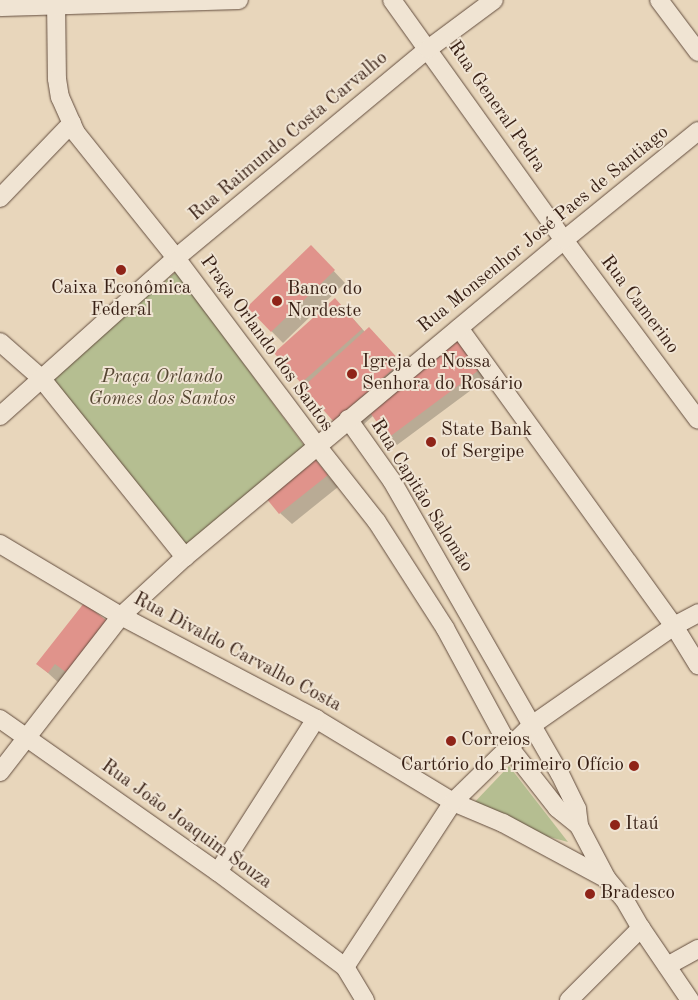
<!DOCTYPE html>
<html>
<head>
<meta charset="utf-8">
<style>
	body { margin:0 }
	#map { position:relative; width:698px; height:1000px; overflow:hidden; background:#e8d6bb; font-family:"Old Standard TT",serif }
	div>[style] { position:absolute }
	.green>* { inset:0; background:#b5be91 }
	.shadow>* { inset:0; background:#0003 }
	.building>* { inset:0; background:#e0938b }
	.roads { filter:drop-shadow(0 0 1px #634d3e) drop-shadow(0 0 1px #634d3e) }
	.street>* { height:18px; margin:-9px; padding:0 9px; transform-origin:9px; border-radius:9px; background:#f0e4d3 }
	.dots>* { width:14px; height:14px; translate:-50% -50%; box-sizing:border-box; border:2px solid #f0e4d3; border-radius:50% }
	span { translate:-50% -50%; white-space:nowrap; text-align:center; line-height:1.15; -webkit-text-stroke:4px #f0e4d3; paint-order:stroke }
	.street-label { font-size:19px; color:#371f14 }
	.poi-label { font-size:19px; color:#371f14 }
	.left { translate:0 -50%; text-align:left }
	.right { translate:-100% -50%; text-align:right }
	.park-label { font-size:19px; color:#564733; font-style:italic }
</style>
</head>
<body>
<div id="map">
	<div class="green">
		<div style="clip-path:polygon(176px 272px,306px 448px,182px 548px,51px 376px)"></div>
		<div style="clip-path:polygon(509px 766px,568px 842px,490px 821px,471px 806px)"></div>
	</div>
	<div class="shadow">
		<div style="clip-path:polygon(311px 247px,345px 283px,283px 343px,248px 307px)"></div>
		<div style="clip-path:polygon(347px 312px,365px 332px,369px 328px,415px 377px,459px 341px,486px 379px,397px 445px,374px 415px,350px 437px,276px 353px)"></div>
		<div style="clip-path:polygon(315px 461px,338px 487px,292px 524px,280px 513px)"></div>
		<div style="clip-path:polygon(84px 604px,79px 684px,60px 684px,38px 664px)"></div>
	</div>
	<div class="building">
		<div style="clip-path:polygon(311px 245px,335px 270px,271px 332px,247px 307px)"></div>
		<div style="clip-path:polygon(335px 298px,362px 329px,301px 383px,274px 353px)"></div>
		<div style="clip-path:polygon(369px 327px,401px 362px,334px 422px,303px 387px)"></div>
		<div style="clip-path:polygon(459px 340px,479px 370px,388px 438px,369px 411px)"></div>
		<div style="clip-path:polygon(315px 459px,328px 475px,279px 514px,266px 498px)"></div>
		<div style="clip-path:polygon(84px 603px,107px 621px,67px 673px,55px 664px,48px 673px,36px 664px)"></div>
	</div>
	<div class="roads">
		<div class="street">
			<div style="left:56px;top:0;width:79px;rotate:89.3deg"></div>
			<div style="left:57px;top:79px;width:18px;rotate:81deg"></div>
			<div style="left:60px;top:97px;width:39px;rotate:66deg"></div>
			<div style="left:76px;top:133px;width:160px;rotate:51.3deg"></div>
			<div style="left:176px;top:258px;width:236px;rotate:53.1deg"></div>
			<div style="left:318px;top:447px;width:95px;rotate:51.8deg"></div>
			<div style="left:377px;top:522px;width:126px;rotate:57.3deg"></div>
			<div style="left:445px;top:628px;width:136px;rotate:61.6deg"></div>
			<div style="left:510px;top:748px;width:76px;rotate:51.9deg"></div>
			<div style="left:557px;top:808px;width:28px;rotate:39deg"></div>
			<div style="left:392px;top:0;width:295px;rotate:54.4deg"></div>
			<div style="left:564px;top:240px;width:224px;rotate:53.3deg"></div>
			<div style="left:659px;top:0;width:65px;rotate:53.1deg"></div>
			<div style="left:0;top:7px;width:239px;rotate:-1.7deg"></div>
			<div style="left:0;top:198px;width:104px;rotate:-46.2deg"></div>
			<div style="left:459px;top:328px;width:367px;rotate:54.2deg"></div>
			<div style="left:674px;top:626px;width:46px;rotate:58.4deg"></div>
			<div style="left:0;top:342px;width:55px;rotate:41.3deg"></div>
			<div style="left:41px;top:378px;width:230px;rotate:51.2deg"></div>
			<div style="left:0;top:416px;width:237px;rotate:-41.9deg"></div>
			<div style="left:176px;top:258px;width:327px;rotate:-39.7deg"></div>
			<div style="left:428px;top:49px;width:82px;rotate:-36.6deg"></div>
			<div style="left:348px;top:419px;width:76px;rotate:54.6deg"></div>
			<div style="left:392px;top:481px;width:338px;rotate:60.2deg"></div>
			<div style="left:560px;top:774px;width:39px;rotate:64deg"></div>
			<div style="left:577px;top:809px;width:17px;rotate:83deg"></div>
			<div style="left:579px;top:826px;width:60px;rotate:62.2deg"></div>
			<div style="left:607px;top:879px;width:26px;rotate:50deg"></div>
			<div style="left:624px;top:899px;width:34px;rotate:60deg"></div>
			<div style="left:641px;top:928px;width:87px;rotate:55.8deg"></div>
			<div style="left:0;top:544px;width:141px;rotate:30.8deg"></div>
			<div style="left:121px;top:616px;width:221px;rotate:27.8deg"></div>
			<div style="left:316px;top:719px;width:160px;rotate:31.2deg"></div>
			<div style="left:453px;top:802px;width:54px;rotate:22.8deg"></div>
			<div style="left:503px;top:823px;width:118px;rotate:28.3deg"></div>
			<div style="left:0;top:719px;width:266px;rotate:35.1deg"></div>
			<div style="left:218px;top:872px;width:159px;rotate:36.8deg"></div>
			<div style="left:345px;top:967px;width:39px;rotate:59deg"></div>
			<div style="left:0;top:772px;width:197px;rotate:-52.2deg"></div>
			<div style="left:121px;top:616px;width:87px;rotate:-42.7deg"></div>
			<div style="left:185px;top:557px;width:494px;rotate:-39.9deg"></div>
			<div style="left:564px;top:240px;width:173px;rotate:-39.1deg"></div>
			<div style="left:218px;top:872px;width:182px;rotate:-57.4deg"></div>
			<div style="left:667px;top:966px;width:35px;rotate:-29deg"></div>
			<div style="left:345px;top:967px;width:197px;rotate:-56.8deg"></div>
			<div style="left:453px;top:802px;width:110px;rotate:-44.3deg"></div>
			<div style="left:532px;top:725px;width:173px;rotate:-34.9deg"></div>
			<div style="left:674px;top:626px;width:27px;rotate:-28deg"></div>
			<div style="left:569px;top:1000px;width:102px;rotate:-45deg"></div>
		</div>
	</div>
	<div class="dots">
		<div style="left:121px;top:270px;background:#8f2418"></div>
		<div style="left:277px;top:301px;background:#8f2418"></div>
		<div style="left:352px;top:374px;background:#8f2418"></div>
		<div style="left:431px;top:442px;background:#8f2418"></div>
		<div style="left:451px;top:741px;background:#8f2418"></div>
		<div style="left:634px;top:766px;background:#8f2418"></div>
		<div style="left:615px;top:825px;background:#8f2418"></div>
		<div style="left:590px;top:894px;background:#8f2418"></div>
	</div>
	<div class="street-label">
		<span style="left:496px;top:107px;rotate:55deg">Rua General Pedra</span>
		<span style="left:289px;top:137px;rotate:-40deg">Rua Raimundo Costa Carvalho</span>
		<span style="left:544px;top:230px;rotate:-39deg">Rua Monsenhor José Paes de Santiago</span>
		<span style="left:639px;top:305px;rotate:53deg">Rua Camerino</span>
		<span style="left:266px;top:344px;rotate:54deg">Praça Orlando dos Santos</span>
		<span style="left:421px;top:496px;rotate:58deg">Rua Capitão Salomão</span>
		<span style="left:237px;top:653px;rotate:28deg">Rua Divaldo Carvalho Costa</span>
		<span style="left:186px;top:825px;rotate:36deg">Rua João Joaquim Souza</span>
	</div>
	<div class="poi-label">
		<span style="left:121px;top:300px">Caixa Econômica<br>Federal</span>
		<span class="left" style="left:287px;top:301px">Banco do<br>Nordeste</span>
		<span class="left" style="left:362px;top:374px">Igreja de Nossa<br>Senhora do Rosário</span>
		<span class="left" style="left:441px;top:442px">State Bank<br>of Sergipe</span>
		<span class="left" style="left:461px;top:741px">Correios</span>
		<span class="right" style="left:624px;top:766px">Cartório do Primeiro Ofício</span>
		<span class="left" style="left:625px;top:825px">Itaú</span>
		<span class="left" style="left:600px;top:894px">Bradesco</span>
	</div>
	<div class="park-label">
		<span style="left:162px;top:389px">Praça Orlando<br>Gomes dos Santos</span>
	</div>
</div>
</body>
</html>
